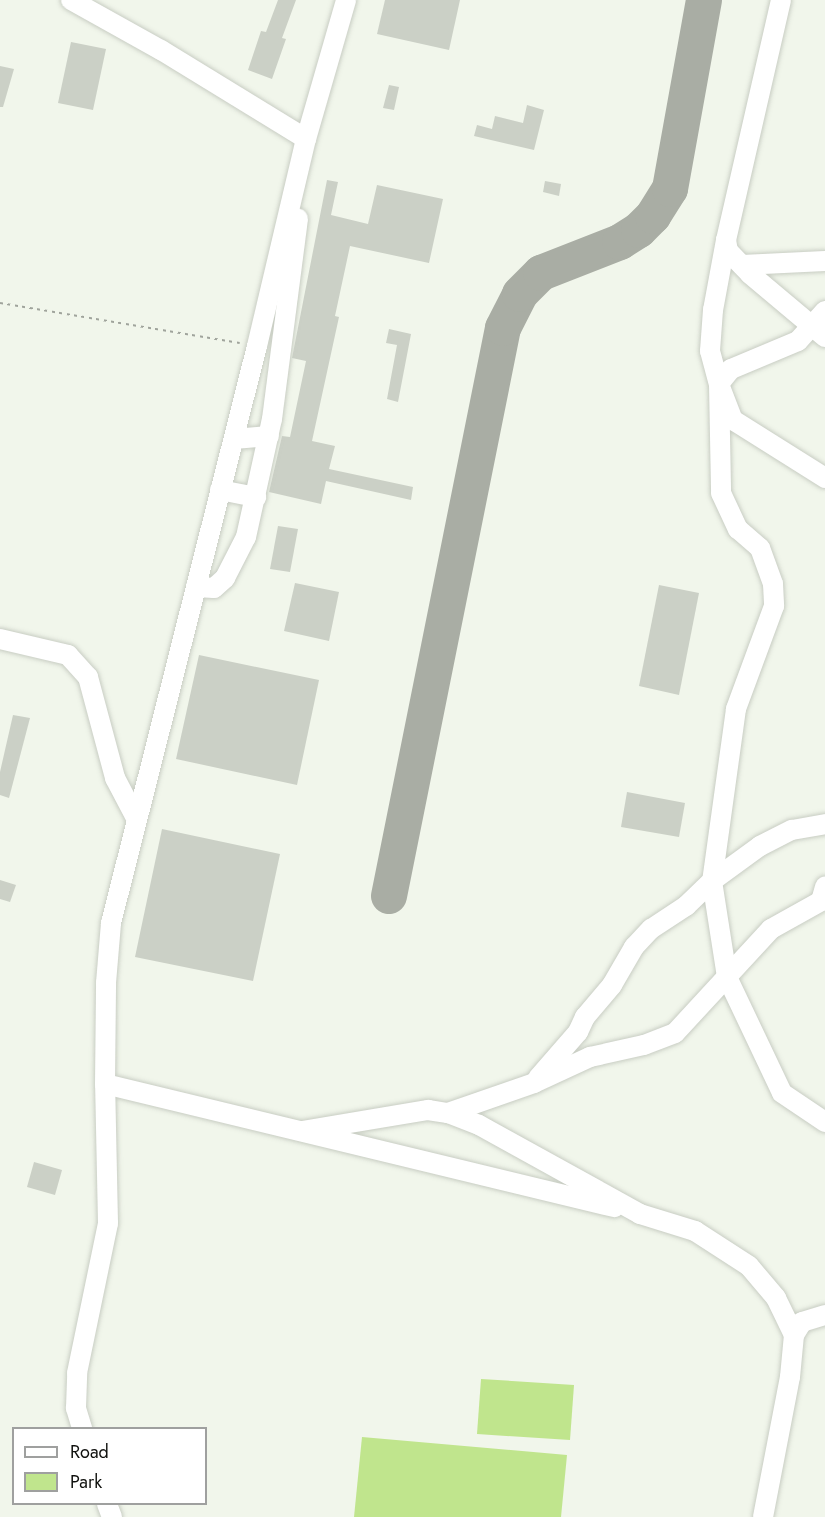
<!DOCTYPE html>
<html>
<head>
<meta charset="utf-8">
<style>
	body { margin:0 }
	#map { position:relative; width:825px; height:1517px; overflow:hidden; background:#f1f6eb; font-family:Jost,sans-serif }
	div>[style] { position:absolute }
	.green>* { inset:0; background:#c0e58d }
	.taxiway>* { height:36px; margin:-18px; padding:0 18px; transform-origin:18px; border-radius:18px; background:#a9ada4 }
	.building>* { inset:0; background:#cbd0c6 }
	.path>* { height:2px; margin-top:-1px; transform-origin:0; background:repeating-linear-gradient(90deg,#a0a49c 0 3px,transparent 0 7.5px) }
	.roads { filter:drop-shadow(0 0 2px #c8cdc3) drop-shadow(0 0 2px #c8cdc3) }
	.minor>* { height:20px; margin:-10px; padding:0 10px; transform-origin:10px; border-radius:10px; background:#fff }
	span { translate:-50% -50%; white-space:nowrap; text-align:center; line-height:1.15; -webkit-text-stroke:4.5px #fff; paint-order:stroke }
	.legend { position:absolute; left:12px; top:1427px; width:195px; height:78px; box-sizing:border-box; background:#fff; border:2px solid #9fa09f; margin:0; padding:8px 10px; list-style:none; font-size:18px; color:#10110e }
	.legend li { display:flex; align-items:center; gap:12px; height:30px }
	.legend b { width:30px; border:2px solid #9fa09f }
</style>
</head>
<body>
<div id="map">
	<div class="green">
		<div style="clip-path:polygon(481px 1379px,574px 1385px,570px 1440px,477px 1434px)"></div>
		<div style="clip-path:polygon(362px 1437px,567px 1455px,561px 1517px,354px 1517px)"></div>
	</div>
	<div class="taxiway">
		<div style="left:389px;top:896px;width:579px;rotate:-78.65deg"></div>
		<div style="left:503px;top:328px;width:38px;rotate:-63deg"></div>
		<div style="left:520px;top:294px;width:30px;rotate:-45deg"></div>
		<div style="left:541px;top:273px;width:85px;rotate:-21.4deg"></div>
		<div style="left:620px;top:242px;width:22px;rotate:-32deg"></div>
		<div style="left:639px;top:230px;width:20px;rotate:-45deg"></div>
		<div style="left:653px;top:216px;width:32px;rotate:-58deg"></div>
		<div style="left:670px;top:189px;width:192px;rotate:-79.8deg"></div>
	</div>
	<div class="building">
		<div style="clip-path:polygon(278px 0,296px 0,282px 38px,286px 39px,272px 79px,248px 70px,261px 31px,266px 32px)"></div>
		<div style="clip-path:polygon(385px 0,460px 0,449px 50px,377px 34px)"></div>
		<div style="clip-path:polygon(71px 42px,106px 49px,93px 110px,58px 103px)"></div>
		<div style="clip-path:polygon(0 66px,14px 69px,3px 107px,0 107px)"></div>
		<div style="clip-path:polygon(389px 85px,399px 87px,394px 110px,383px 108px)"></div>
		<div style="clip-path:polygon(527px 105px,544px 110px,534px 150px,474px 136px,477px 125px,492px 129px,495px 116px,523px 123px)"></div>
		<div style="clip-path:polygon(327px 180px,338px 182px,331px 215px,368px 224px,377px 185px,443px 199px,429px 263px,350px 246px,335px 316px,339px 317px,312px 441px,335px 446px,329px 469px,413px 487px,411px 500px,326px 481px,321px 504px,269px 492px,282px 436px,290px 437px,306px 361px,292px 358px)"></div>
		<div style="clip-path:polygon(545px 181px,561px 184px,559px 196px,543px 192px)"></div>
		<div style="clip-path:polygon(389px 329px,411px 334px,398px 402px,387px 399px,397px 345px,386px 343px)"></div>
		<div style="clip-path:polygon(278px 526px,298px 529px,290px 572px,270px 569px)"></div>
		<div style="clip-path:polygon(295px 583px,339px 592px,329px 641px,284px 631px)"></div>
		<div style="clip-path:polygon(659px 585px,699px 593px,679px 695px,639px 686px)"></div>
		<div style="clip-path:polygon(199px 655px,319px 680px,297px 785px,176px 759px)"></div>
		<div style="clip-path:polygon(13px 715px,30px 718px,9px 798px,0 795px,0 772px)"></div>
		<div style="clip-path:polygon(627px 792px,685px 803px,679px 837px,621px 827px)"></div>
		<div style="clip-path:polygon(162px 829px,280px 854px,253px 981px,135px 957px)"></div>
		<div style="clip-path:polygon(0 880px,16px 885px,10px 902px,0 899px)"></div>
		<div style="clip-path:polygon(34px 1162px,62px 1170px,55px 1195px,27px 1187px)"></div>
	</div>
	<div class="path">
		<div style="left:0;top:303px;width:243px;rotate:9.5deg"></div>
	</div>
	<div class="roads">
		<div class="minor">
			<div style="left:71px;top:0;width:103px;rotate:29.1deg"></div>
			<div style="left:161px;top:50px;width:170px;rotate:31.5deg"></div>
			<div style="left:781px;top:0;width:246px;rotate:102.9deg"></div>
			<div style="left:726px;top:240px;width:11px;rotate:80deg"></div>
			<div style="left:728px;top:251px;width:32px;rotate:46deg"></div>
			<div style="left:750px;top:274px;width:98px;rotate:40deg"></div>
			<div style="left:726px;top:240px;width:71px;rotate:100.5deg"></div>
			<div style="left:713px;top:310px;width:41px;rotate:94.2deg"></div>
			<div style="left:710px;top:351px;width:34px;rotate:75deg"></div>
			<div style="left:719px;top:384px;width:39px;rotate:69deg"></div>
			<div style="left:733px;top:420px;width:109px;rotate:32.2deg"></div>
			<div style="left:742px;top:265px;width:83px;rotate:-2.8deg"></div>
			<div style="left:825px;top:311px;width:40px;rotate:132deg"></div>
			<div style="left:798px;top:341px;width:73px;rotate:157.3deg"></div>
			<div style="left:731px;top:369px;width:19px;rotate:129deg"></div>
			<div style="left:719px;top:384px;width:109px;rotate:88.9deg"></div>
			<div style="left:721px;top:493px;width:40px;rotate:65deg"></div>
			<div style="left:738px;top:529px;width:29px;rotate:41deg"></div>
			<div style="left:760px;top:548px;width:38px;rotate:70deg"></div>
			<div style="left:773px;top:584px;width:22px;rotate:87deg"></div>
			<div style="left:774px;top:606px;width:110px;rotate:110.3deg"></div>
			<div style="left:736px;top:709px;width:174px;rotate:97.9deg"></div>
			<div style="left:712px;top:881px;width:97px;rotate:81.1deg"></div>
			<div style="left:727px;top:977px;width:128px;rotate:64.6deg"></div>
			<div style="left:782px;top:1093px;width:52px;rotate:34deg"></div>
			<div style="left:234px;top:439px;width:35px;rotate:-5deg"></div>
			<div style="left:220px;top:490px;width:37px;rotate:11deg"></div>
			<div style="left:196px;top:587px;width:18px;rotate:3deg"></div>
			<div style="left:214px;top:588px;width:15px;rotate:-42deg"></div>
			<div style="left:225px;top:578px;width:46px;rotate:-62.9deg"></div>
			<div style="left:246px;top:537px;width:121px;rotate:-77.6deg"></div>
			<div style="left:272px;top:419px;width:202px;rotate:-82.6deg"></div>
			<div style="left:0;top:639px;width:70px;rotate:13.2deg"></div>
			<div style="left:68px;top:655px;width:30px;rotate:48deg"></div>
			<div style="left:88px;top:677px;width:105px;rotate:75deg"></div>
			<div style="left:115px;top:778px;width:45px;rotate:62.3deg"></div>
			<div style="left:538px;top:1078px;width:61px;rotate:-49deg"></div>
			<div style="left:578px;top:1032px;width:17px;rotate:-65deg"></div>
			<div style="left:585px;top:1017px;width:42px;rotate:-49.8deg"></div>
			<div style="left:612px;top:985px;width:44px;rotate:-59.9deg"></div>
			<div style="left:634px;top:947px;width:25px;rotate:-47deg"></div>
			<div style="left:651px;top:929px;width:42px;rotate:-33.3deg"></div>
			<div style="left:686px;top:906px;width:36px;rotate:-44deg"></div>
			<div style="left:712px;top:881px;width:59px;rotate:-36.1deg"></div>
			<div style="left:760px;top:846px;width:36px;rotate:-27deg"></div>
			<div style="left:792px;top:830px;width:34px;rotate:-10deg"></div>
			<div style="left:105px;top:1084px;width:524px;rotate:13.59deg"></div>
			<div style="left:448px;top:1113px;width:91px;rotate:-19.2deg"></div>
			<div style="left:534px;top:1083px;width:62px;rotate:-24.9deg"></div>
			<div style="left:590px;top:1057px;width:55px;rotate:-12.5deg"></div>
			<div style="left:644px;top:1045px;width:33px;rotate:-21deg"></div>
			<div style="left:675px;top:1033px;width:142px;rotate:-47.3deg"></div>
			<div style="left:771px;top:929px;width:57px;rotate:-29.2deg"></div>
			<div style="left:821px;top:901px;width:15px;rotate:-74deg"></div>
			<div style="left:302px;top:1131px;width:128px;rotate:-9.5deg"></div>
			<div style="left:428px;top:1110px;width:20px;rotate:9deg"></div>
			<div style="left:448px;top:1113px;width:33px;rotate:21deg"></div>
			<div style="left:479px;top:1125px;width:184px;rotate:28.9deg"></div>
			<div style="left:640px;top:1214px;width:58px;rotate:17.2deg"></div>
			<div style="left:695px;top:1231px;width:64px;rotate:32.9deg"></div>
			<div style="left:749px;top:1266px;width:42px;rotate:49.8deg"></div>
			<div style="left:776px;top:1298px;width:41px;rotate:64.1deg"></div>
			<div style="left:82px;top:1428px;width:21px;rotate:-107deg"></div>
			<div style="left:76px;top:1408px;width:35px;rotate:-88deg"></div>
			<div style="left:77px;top:1373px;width:153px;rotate:-78.3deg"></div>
			<div style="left:108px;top:1223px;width:139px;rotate:-91.2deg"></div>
			<div style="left:105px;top:1084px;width:101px;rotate:-89.4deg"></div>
			<div style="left:106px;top:983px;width:60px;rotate:-85.2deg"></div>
			<div style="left:111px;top:923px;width:595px;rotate:-75.8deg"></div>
			<div style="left:257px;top:346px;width:213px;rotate:-76.7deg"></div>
			<div style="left:306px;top:139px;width:145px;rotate:-73.9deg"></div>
			<div style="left:107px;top:1504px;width:14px;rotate:69deg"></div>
			<div style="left:763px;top:1517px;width:143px;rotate:-79.1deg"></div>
			<div style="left:790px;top:1377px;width:42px;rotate:-84.6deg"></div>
			<div style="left:794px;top:1335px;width:15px;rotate:-58deg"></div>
			<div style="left:802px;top:1322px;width:24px;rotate:-17deg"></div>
		</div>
	</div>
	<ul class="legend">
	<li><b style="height:8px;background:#fff"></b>Road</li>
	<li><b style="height:16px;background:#c0e58d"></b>Park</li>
	</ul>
</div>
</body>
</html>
